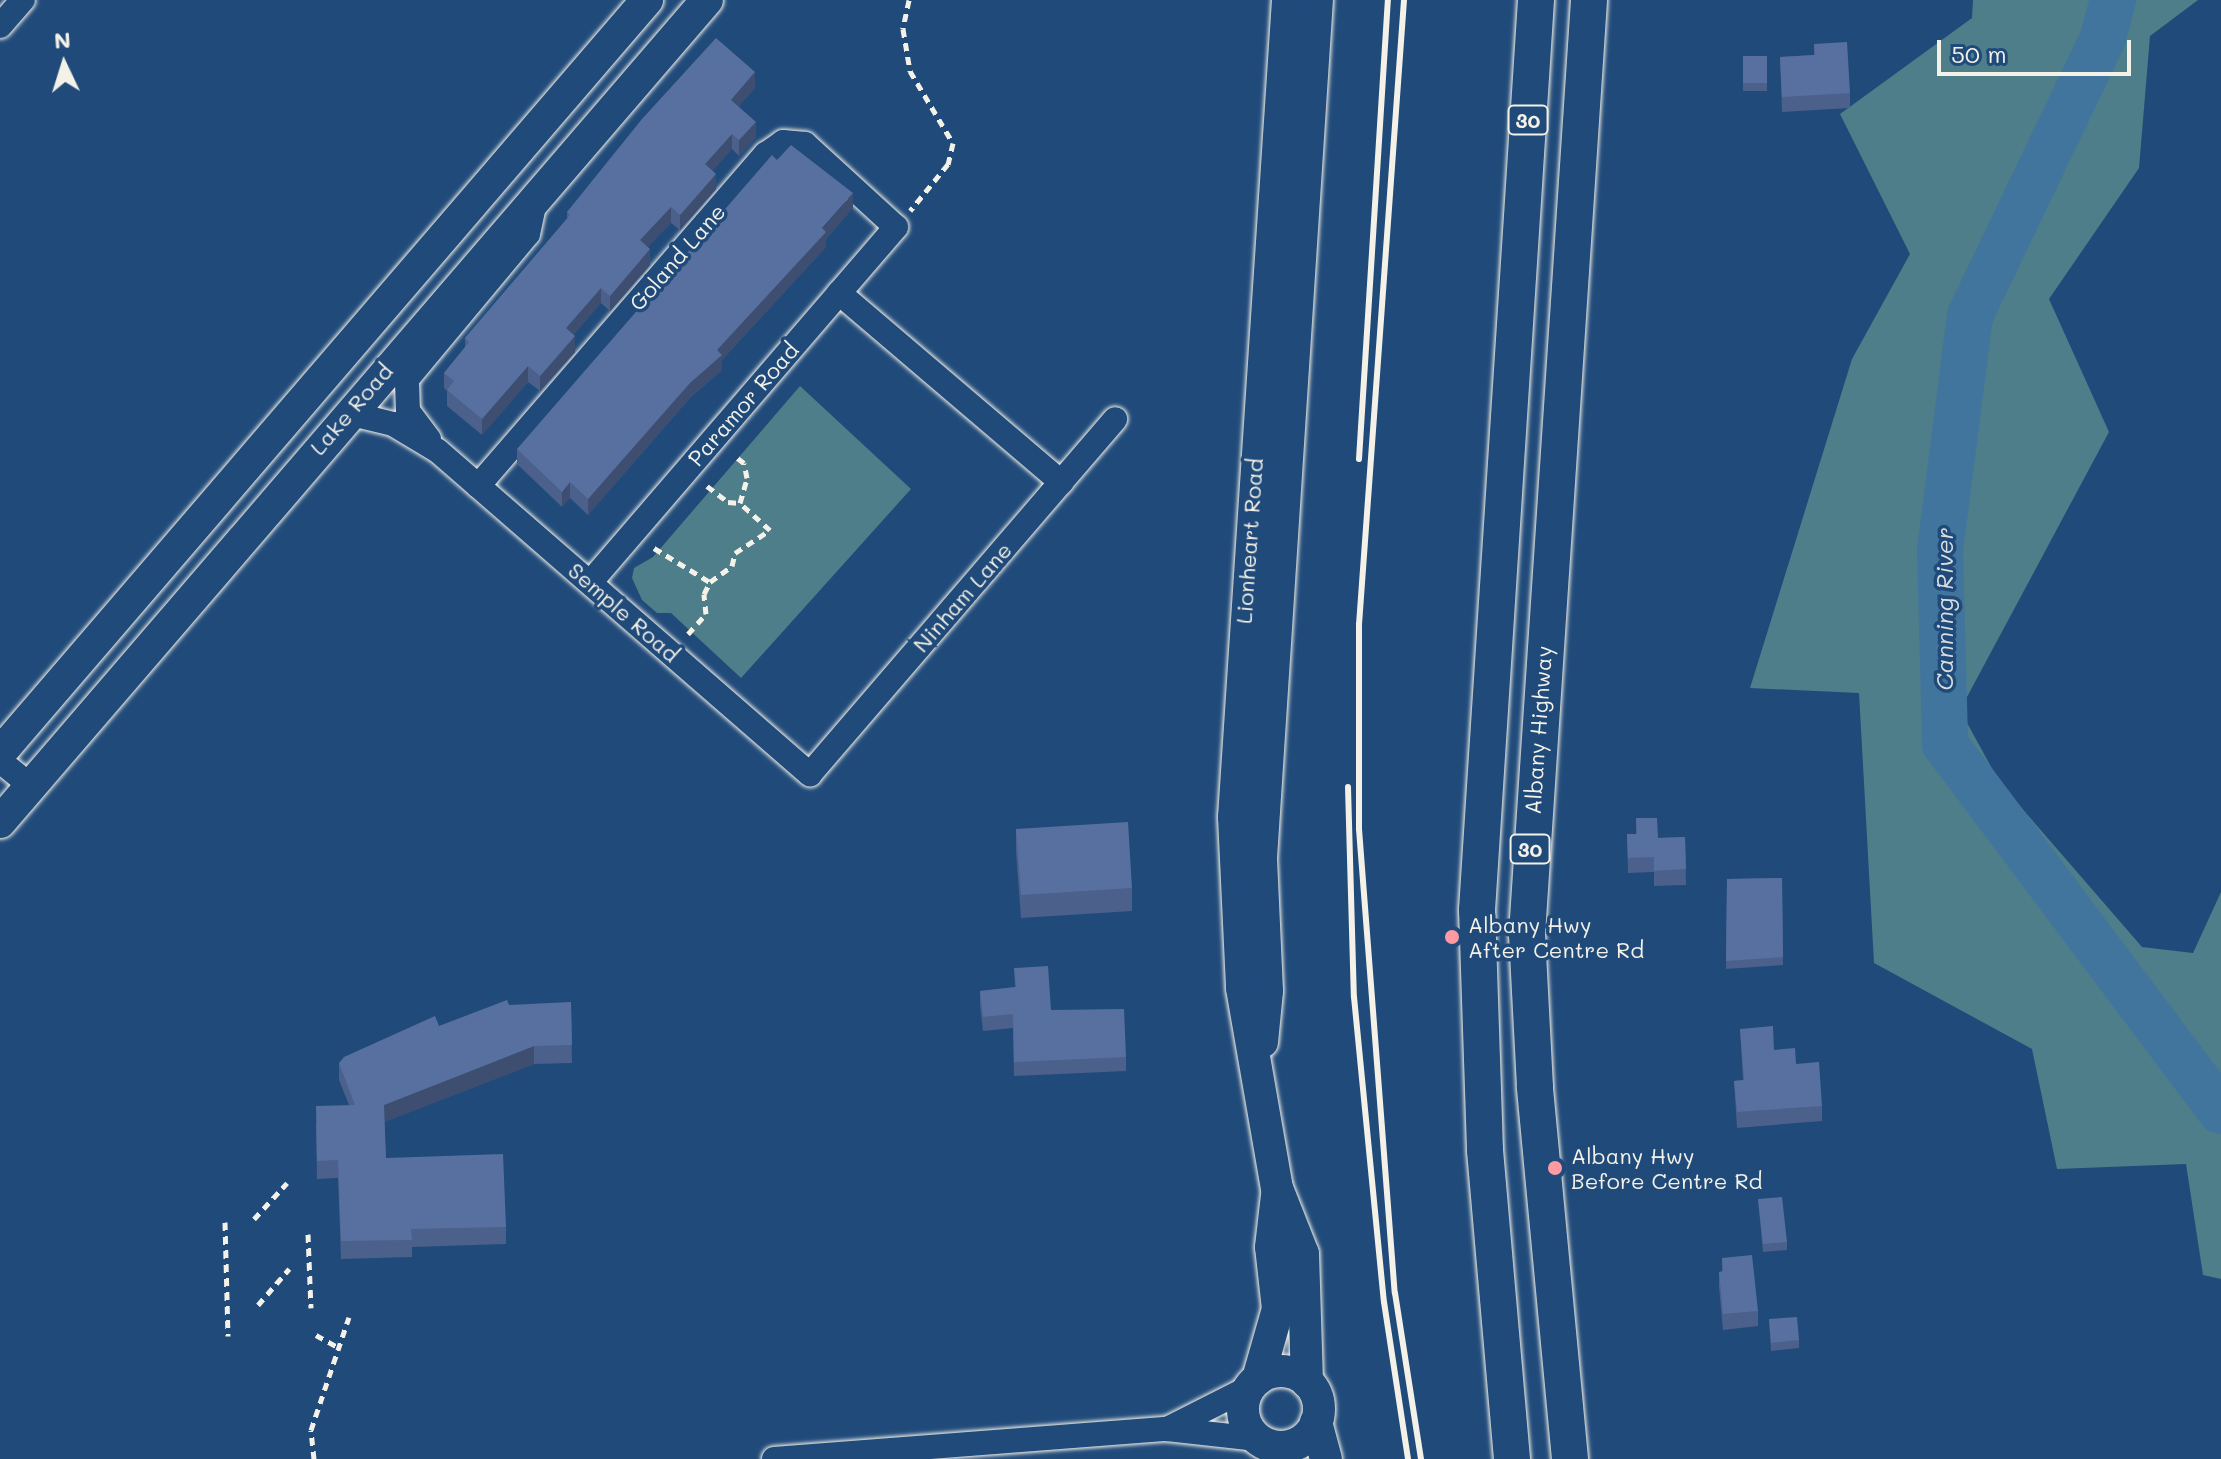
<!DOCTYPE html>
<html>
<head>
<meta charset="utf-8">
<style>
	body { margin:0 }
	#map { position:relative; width:2221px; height:1459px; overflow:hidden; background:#1f4a7a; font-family:Mali,sans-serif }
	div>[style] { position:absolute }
	.green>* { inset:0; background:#4d7e89 }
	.river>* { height:46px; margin:-23px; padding:0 23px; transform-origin:23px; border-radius:23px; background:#41759e }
	.path>* { height:5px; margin-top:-2.5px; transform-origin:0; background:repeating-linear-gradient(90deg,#f4f1e8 0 8px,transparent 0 14px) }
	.roads { filter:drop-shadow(0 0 2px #f4f1e8) drop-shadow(0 0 2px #f4f1e8) }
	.minor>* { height:24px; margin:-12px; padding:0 12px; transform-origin:12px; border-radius:12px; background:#1f4a7a }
	.major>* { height:32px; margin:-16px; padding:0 16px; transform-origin:16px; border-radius:16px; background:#1f4a7a }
	.major>.ring { margin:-16px; padding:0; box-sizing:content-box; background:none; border:32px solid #1f4a7a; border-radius:50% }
	.highway>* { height:36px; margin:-18px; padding:0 18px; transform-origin:18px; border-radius:18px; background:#1f4a7a }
	.rail>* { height:6px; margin:-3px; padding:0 3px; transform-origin:3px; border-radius:3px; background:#f4f1e8 }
	.wall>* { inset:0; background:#4b608a }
	.shaded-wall>* { inset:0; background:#3d4e70 }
	.building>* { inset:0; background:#5770a0 }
	.dots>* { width:22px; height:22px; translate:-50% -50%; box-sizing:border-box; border:4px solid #1f4a7a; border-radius:50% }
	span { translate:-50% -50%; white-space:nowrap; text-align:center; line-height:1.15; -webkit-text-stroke:7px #1f4a7a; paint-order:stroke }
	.shield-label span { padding:2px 6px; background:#1f4a7a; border:2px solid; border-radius:6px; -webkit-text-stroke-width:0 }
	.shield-label { font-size:20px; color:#f4f1e8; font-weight:700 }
	.street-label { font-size:22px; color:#f4f1e8 }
	.poi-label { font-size:22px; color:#f4f1e8 }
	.left { translate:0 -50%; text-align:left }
	.water-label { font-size:24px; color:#d9dedd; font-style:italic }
	.north { position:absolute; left:24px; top:24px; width:80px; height:80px; -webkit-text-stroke:6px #1f4a7a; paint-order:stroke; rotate:356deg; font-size:22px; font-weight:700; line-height:32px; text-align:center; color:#f4f1e8 }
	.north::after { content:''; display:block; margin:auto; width:28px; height:36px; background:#f4f1e8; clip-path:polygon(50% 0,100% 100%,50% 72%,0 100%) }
	.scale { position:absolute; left:1937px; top:40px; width:194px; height:36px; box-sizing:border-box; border:4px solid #f4f1e8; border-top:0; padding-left:10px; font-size:24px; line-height:28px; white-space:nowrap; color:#f4f1e8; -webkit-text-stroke:6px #1f4a7a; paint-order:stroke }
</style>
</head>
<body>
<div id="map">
	<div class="green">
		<div style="clip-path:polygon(1973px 0,2198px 0,2150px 36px,2139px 168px,2049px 299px,2109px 432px,1960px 710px,2000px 783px,2142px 947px,2193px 953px,2221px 892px,2221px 1279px,2203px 1275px,2186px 1164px,2057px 1169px,2032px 1049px,1874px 963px,1859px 693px,1750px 688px,1852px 359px,1910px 254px,1840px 114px,1972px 18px)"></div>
		<div style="clip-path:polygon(800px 386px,911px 489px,741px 678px,671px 613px,657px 613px,642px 600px,632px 578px,634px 568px,653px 557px)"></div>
	</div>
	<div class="river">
		<div style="left:2113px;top:0;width:39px;rotate:105deg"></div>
		<div style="left:2103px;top:38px;width:308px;rotate:115.6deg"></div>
		<div style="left:1970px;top:316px;width:235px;rotate:97.3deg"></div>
		<div style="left:1940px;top:549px;width:195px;rotate:88.5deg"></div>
		<div style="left:1945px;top:744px;width:459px;rotate:53.1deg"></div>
	</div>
	<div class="path">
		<div style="left:909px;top:0;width:30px;rotate:102deg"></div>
		<div style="left:903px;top:29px;width:43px;rotate:80.5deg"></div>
		<div style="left:910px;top:71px;width:84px;rotate:59.2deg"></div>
		<div style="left:953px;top:143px;width:22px;rotate:103deg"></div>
		<div style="left:948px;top:164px;width:60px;rotate:129deg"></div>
		<div style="left:707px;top:486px;width:26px;rotate:37deg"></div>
		<div style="left:728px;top:502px;width:12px;rotate:5deg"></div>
		<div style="left:654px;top:548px;width:66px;rotate:31.3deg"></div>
		<div style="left:688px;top:634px;width:27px;rotate:-48deg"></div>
		<div style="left:706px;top:614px;width:20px;rotate:-96deg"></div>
		<div style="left:704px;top:594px;width:13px;rotate:-63deg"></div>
		<div style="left:710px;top:582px;width:27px;rotate:-36deg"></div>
		<div style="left:732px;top:566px;width:13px;rotate:-77deg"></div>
		<div style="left:735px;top:553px;width:42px;rotate:-33.3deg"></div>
		<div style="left:770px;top:530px;width:40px;rotate:-138deg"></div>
		<div style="left:740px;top:503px;width:26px;rotate:-74deg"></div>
		<div style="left:747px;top:478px;width:15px;rotate:-101deg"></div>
		<div style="left:744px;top:463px;width:11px;rotate:-142deg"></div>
		<div style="left:254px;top:1219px;width:49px;rotate:-47.5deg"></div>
		<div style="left:225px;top:1222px;width:114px;rotate:88.5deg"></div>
		<div style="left:308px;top:1234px;width:74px;rotate:87.7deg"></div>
		<div style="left:258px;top:1305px;width:48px;rotate:-49.3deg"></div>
		<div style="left:316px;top:1335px;width:26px;rotate:29deg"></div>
		<div style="left:314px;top:1459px;width:29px;rotate:-96deg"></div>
		<div style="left:311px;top:1430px;width:119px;rotate:-71.4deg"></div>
	</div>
	<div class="roads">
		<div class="minor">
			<div style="left:0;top:26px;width:35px;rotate:-49deg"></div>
			<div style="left:839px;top:293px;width:292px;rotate:40.4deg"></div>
			<div style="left:348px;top:413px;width:46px;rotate:13.7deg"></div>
			<div style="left:393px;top:424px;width:52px;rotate:31deg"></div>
			<div style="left:438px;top:451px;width:493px;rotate:41deg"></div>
			<div style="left:810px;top:774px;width:468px;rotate:-49.3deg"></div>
			<div style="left:429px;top:439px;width:35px;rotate:-127deg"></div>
			<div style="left:408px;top:411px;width:32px;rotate:-92deg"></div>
			<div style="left:407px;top:379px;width:189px;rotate:-50.2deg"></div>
			<div style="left:528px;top:234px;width:35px;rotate:-78deg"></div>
			<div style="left:478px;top:486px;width:440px;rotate:-49.1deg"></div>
			<div style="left:766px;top:154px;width:21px;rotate:-35deg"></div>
			<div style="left:783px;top:142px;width:22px;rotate:5deg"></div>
			<div style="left:805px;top:144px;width:123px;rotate:42.4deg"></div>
			<div style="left:896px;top:227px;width:468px;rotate:130.7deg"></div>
			<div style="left:0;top:761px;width:40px;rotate:39deg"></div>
			<div style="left:1167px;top:1429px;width:93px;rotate:-26.8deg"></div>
			<div style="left:774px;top:1459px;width:394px;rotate:-4.4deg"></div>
			<div style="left:1167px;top:1429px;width:91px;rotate:6.3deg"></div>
		</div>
		<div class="major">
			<div style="left:1288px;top:0;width:819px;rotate:93.78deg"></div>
			<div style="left:1234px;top:817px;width:171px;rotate:87.3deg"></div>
			<div style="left:1242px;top:988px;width:203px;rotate:80.1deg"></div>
			<div style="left:1277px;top:1188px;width:71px;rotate:68.5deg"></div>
			<div style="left:1303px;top:1254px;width:128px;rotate:88.2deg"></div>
			<div style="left:0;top:753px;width:993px;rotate:-49.33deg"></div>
			<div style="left:0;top:822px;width:1084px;rotate:-49.3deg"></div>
			<div style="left:1262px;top:1042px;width:51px;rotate:-84.4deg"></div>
			<div style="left:1267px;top:991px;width:133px;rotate:-92.6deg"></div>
			<div style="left:1261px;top:858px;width:860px;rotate:-86.27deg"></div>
			<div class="ring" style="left:1243px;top:1371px;width:44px;height:44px"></div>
			<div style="left:1258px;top:1379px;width:73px;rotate:-74.1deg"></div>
			<div style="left:1278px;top:1309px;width:62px;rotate:-96.4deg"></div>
			<div style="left:1271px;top:1247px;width:52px;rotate:-83.4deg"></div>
			<div style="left:1316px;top:1422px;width:38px;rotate:75deg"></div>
		</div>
		<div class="highway">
			<div style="left:1512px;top:1459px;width:310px;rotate:-95deg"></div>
			<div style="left:1485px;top:1150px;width:240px;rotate:-91.9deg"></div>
			<div style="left:1477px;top:910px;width:912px;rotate:-86.29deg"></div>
			<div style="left:1570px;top:1459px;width:374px;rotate:-95.4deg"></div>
			<div style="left:1535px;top:1087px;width:153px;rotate:-93deg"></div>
			<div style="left:1527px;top:934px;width:936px;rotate:-86.2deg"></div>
		</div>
	</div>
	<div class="rail">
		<div style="left:1404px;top:0;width:626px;rotate:94.12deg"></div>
		<div style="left:1359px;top:624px;width:205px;rotate:90deg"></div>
		<div style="left:1359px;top:829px;width:465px;rotate:85.6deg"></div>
		<div style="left:1395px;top:1293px;width:168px;rotate:81.1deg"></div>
		<div style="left:1359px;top:459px;width:460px;rotate:-86.4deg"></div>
		<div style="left:1348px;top:787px;width:210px;rotate:88.4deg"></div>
		<div style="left:1354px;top:997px;width:306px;rotate:84.4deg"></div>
		<div style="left:1384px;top:1302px;width:159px;rotate:81.3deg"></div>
	</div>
	<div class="wall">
		<div style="clip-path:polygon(1814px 44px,1850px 93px,1850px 108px,1782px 112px,1780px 57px,1814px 55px)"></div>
		<div style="clip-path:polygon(1743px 56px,1767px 56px,1767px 91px,1743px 91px)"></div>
		<div style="clip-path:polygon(755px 88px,738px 107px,756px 137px,739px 156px,732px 149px,712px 171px,716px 189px,680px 230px,671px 223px,647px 247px,650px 265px,610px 311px,601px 303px,573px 335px,575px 352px,540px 391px,528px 382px,482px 435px,447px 406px,447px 391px,444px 388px,444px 373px,465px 348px,465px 338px,567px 219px,567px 212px)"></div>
		<div style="clip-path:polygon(853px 208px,826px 239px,826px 247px,722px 360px,722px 370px,690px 398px,588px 515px,570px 498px,562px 507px,517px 464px,517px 449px)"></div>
		<div style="clip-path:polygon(1636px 818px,1658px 838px,1685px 837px,1686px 885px,1654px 886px,1654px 872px,1628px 873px,1627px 834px,1636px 834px)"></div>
		<div style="clip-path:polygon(1016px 829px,1132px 888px,1132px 911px,1021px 918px,1016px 852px)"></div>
		<div style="clip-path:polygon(1782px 878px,1783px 965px,1726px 969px,1727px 879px)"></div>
		<div style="clip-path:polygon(1014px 968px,1051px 1010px,1126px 1057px,1126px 1071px,1014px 1076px,1013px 1028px,983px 1031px,980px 1005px,980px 991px,1015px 987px)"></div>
		<div style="clip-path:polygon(571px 1002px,572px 1063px,534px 1064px,384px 1122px,386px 1158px,506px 1227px,506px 1244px,412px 1247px,412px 1257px,341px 1259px,338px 1178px,317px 1179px,316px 1124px,349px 1105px,339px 1080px,339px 1063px,439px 1026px)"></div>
		<div style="clip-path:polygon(1740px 1029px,1796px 1064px,1822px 1106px,1822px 1121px,1737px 1128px,1734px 1081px,1743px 1080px)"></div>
		<div style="clip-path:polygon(1758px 1199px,1787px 1242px,1787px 1250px,1763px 1252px)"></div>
		<div style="clip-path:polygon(1722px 1258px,1758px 1311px,1758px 1326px,1723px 1330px,1719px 1287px,1719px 1272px,1722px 1272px)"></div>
		<div style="clip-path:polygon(1769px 1319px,1799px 1340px,1799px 1348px,1771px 1351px)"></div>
	</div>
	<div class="shaded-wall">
		<div style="clip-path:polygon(755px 72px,755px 88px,731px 115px,731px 100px)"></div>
		<div style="clip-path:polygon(756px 122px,756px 137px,739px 156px,739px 140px)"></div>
		<div style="clip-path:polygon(732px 134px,732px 149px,705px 180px,705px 164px)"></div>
		<div style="clip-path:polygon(716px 174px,716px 189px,680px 230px,680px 215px)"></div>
		<div style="clip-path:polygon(853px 193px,853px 208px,826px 239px,826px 247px,722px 360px,722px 370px,690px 398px,588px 515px,588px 499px)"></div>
		<div style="clip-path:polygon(671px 207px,671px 223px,640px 256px,640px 240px)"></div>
		<div style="clip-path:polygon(650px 249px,650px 265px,610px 311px,610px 296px)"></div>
		<div style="clip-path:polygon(601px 288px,601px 303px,566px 344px,566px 328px)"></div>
		<div style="clip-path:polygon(575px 336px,575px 352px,540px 391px,540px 376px)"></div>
		<div style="clip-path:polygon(528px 366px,528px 382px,482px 435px,482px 419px)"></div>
		<div style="clip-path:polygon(570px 482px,570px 498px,562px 507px,562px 492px)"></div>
		<div style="clip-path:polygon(534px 1046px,534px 1064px,384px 1122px,384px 1105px)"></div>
	</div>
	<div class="building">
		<div style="clip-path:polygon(716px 38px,755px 72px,731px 100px,756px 122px,739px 140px,732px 134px,705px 164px,716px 174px,680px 215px,671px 207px,640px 240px,650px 249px,610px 296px,601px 288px,566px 328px,575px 336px,540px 376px,528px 366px,482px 419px,447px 390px,454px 381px,444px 373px,469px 342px,465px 338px,570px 215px,567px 212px,642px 119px)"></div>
		<div style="clip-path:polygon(1847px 42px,1850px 93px,1782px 97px,1780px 57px,1815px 55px,1814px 44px)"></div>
		<div style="clip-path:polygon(1743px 56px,1767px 56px,1767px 83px,1743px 83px)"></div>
		<div style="clip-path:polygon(791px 145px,853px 193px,822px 228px,826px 232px,717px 350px,722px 355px,690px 383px,588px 499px,570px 482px,562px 492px,517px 449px,772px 155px,777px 160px)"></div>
		<div style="clip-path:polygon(1636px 818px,1657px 818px,1658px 838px,1685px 837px,1686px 869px,1654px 871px,1654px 857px,1628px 858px,1627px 834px,1637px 834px)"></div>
		<div style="clip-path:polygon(1128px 822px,1132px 888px,1021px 895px,1016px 829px)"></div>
		<div style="clip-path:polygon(1782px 878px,1783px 957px,1726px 961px,1727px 879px)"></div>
		<div style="clip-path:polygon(1048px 966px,1051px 1010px,1124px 1009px,1126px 1057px,1014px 1062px,1013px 1014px,983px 1017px,980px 991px,1016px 987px,1014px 968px)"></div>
		<div style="clip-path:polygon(507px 1000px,509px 1005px,571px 1002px,572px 1045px,534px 1046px,384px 1105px,386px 1158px,503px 1154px,506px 1227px,411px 1229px,412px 1240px,341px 1241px,338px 1160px,317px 1161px,316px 1106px,355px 1105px,339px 1063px,344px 1057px,435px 1016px,439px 1026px)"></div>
		<div style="clip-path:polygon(1773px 1026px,1774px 1050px,1795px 1048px,1796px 1064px,1819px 1062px,1822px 1106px,1737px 1112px,1734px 1081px,1744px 1080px,1740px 1029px)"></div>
		<div style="clip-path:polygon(1782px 1197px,1787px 1242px,1763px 1244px,1758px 1199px)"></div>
		<div style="clip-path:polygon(1752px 1255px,1758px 1311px,1723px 1314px,1719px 1272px,1723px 1271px,1722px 1258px)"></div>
		<div style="clip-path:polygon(1797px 1317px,1799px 1340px,1771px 1343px,1769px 1319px)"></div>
	</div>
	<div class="dots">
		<div style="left:1452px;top:937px;background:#ff9aa2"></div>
		<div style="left:1555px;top:1168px;background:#ff9aa2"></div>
	</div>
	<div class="shield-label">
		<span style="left:1528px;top:120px">30</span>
		<span style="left:1530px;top:849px">30</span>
	</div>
	<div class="street-label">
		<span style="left:677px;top:257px;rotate:-49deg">Goland Lane</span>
		<span style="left:743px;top:404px;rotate:-49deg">Paramor Road</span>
		<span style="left:351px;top:409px;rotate:-49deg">Lake Road</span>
		<span style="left:1249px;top:541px;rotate:-86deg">Lionheart Road</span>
		<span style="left:962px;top:597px;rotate:-49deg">Ninham Lane</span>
		<span style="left:624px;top:612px;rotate:41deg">Semple Road</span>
		<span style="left:1538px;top:730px;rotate:-86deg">Albany Highway</span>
	</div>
	<div class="poi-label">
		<span class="left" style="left:1468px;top:937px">Albany Hwy<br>After Centre Rd</span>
		<span class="left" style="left:1571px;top:1168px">Albany Hwy<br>Before Centre Rd</span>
	</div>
	<div class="water-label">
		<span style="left:1944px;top:609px;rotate:-90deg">Canning River</span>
	</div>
	<div class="north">N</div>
	<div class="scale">50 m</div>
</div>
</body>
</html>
